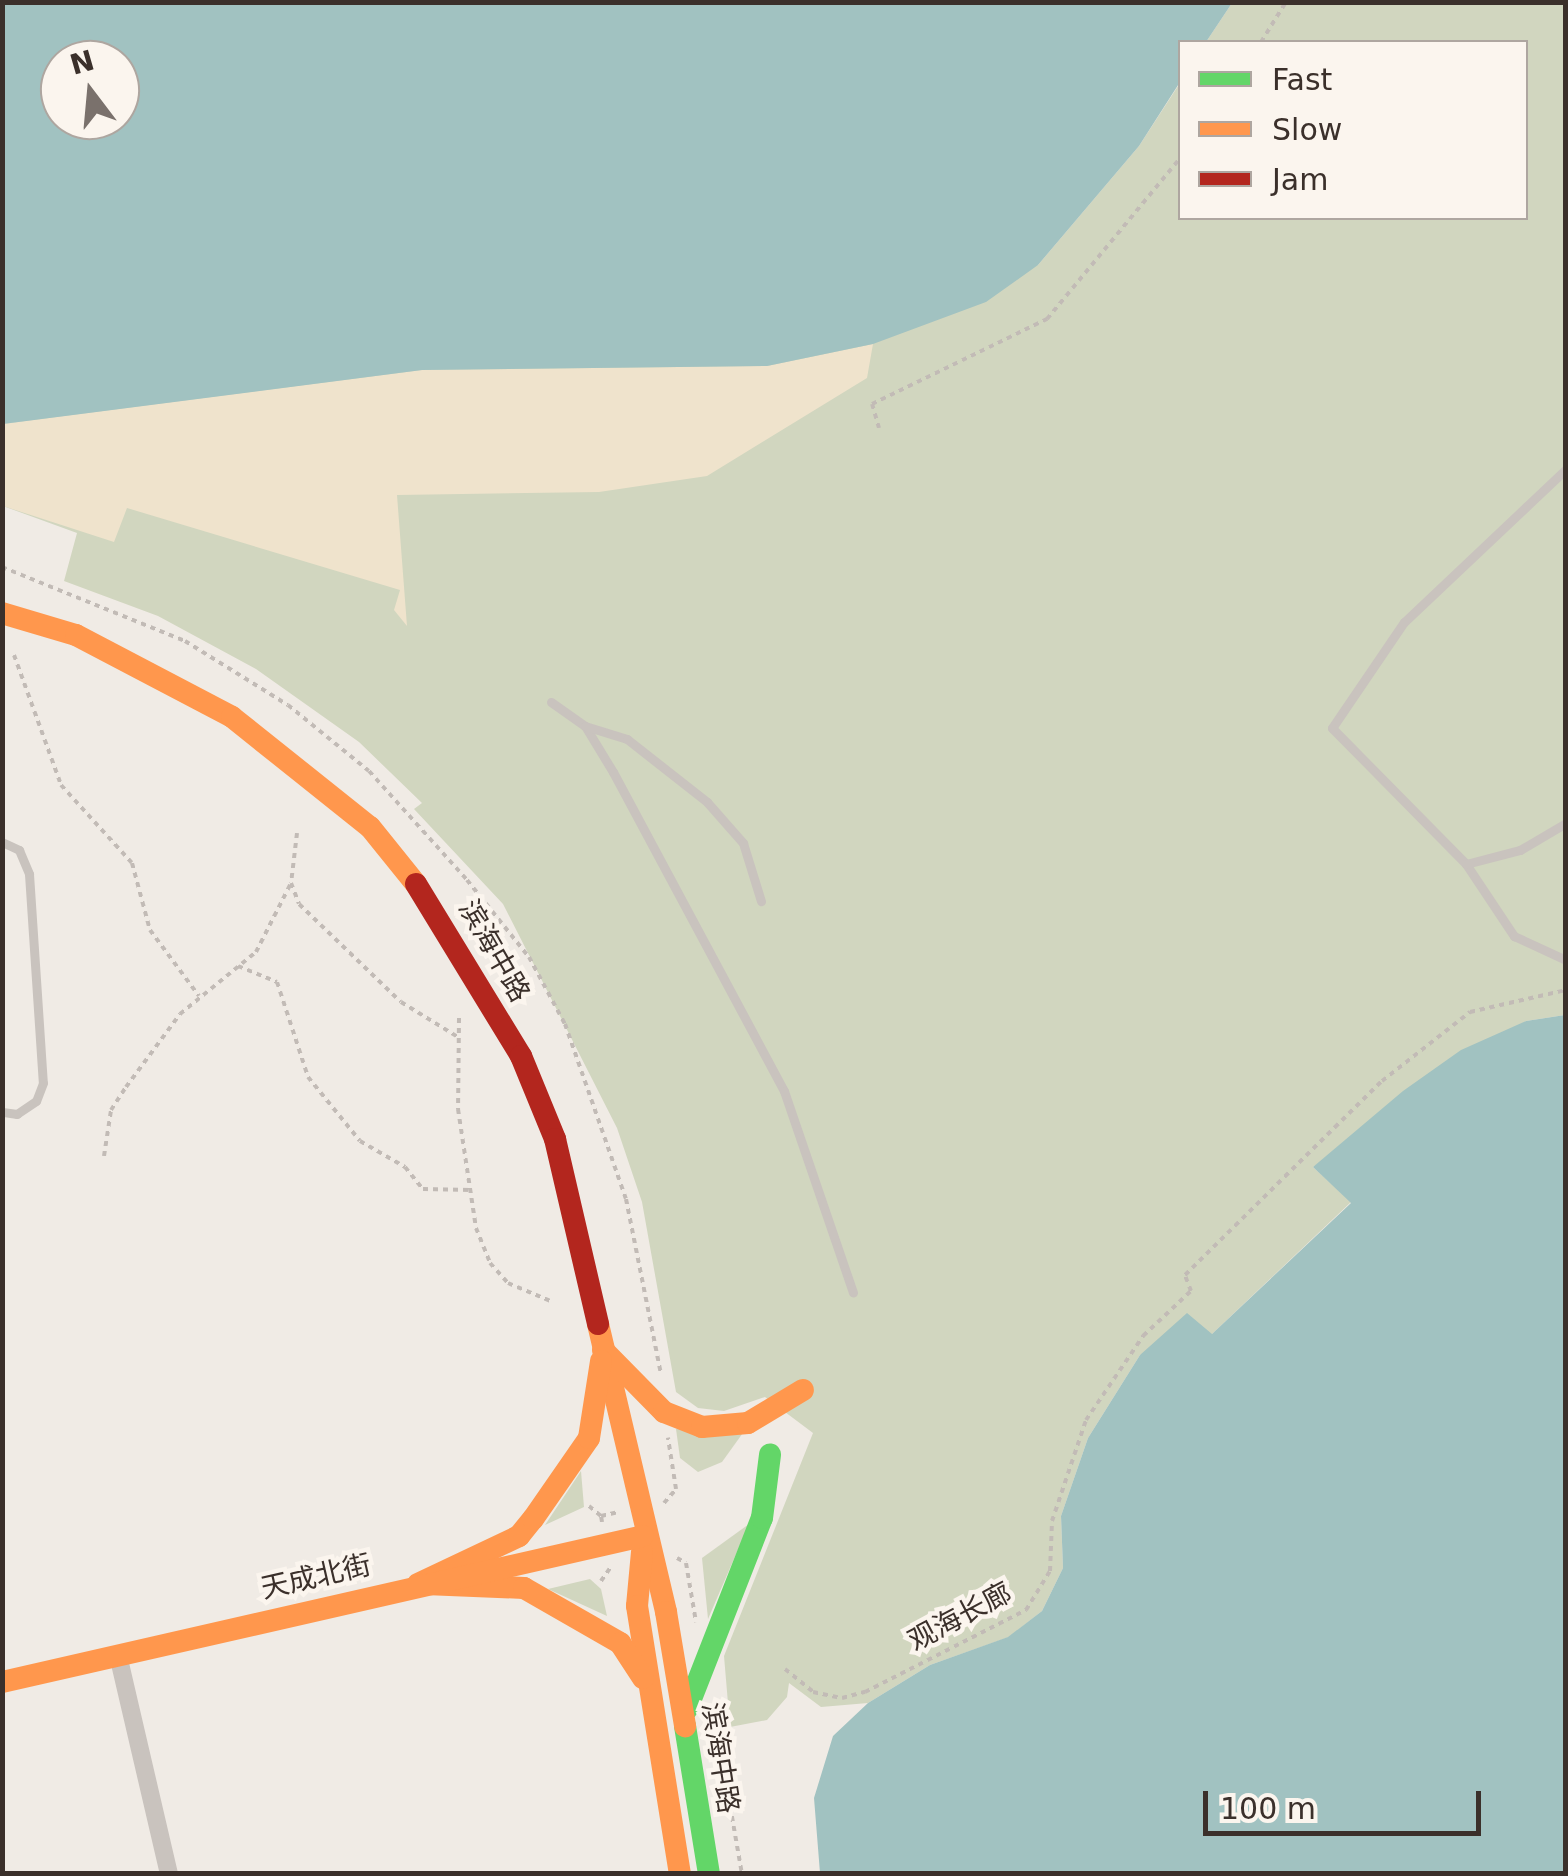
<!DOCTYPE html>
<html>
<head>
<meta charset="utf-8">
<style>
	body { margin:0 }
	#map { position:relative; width:1568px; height:1876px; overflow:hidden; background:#f0ebe5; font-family:"DejaVu Sans","Noto Sans SC",sans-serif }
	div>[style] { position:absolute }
	.green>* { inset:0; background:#d1d6bf }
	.sand>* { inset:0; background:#efe3cc }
	.water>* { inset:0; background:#a1c2c1 }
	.path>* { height:4px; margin-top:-2px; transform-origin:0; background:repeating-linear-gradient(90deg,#c2bbb6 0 5px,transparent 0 10px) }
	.lane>* { height:9px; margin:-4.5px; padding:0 4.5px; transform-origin:4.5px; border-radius:4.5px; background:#c9c3be }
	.street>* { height:18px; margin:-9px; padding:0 9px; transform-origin:9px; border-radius:9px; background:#c9c3be }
	.fast>* { height:22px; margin:-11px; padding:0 11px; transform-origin:11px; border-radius:11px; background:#63d668 }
	.slow>* { height:22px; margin:-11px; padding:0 11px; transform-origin:11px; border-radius:11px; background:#ff974d }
	.jam>* { height:22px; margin:-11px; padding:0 11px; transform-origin:11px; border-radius:11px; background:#b3261e }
	span { translate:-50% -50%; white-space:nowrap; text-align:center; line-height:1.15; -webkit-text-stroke:9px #fbf5ee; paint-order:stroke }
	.street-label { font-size:28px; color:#3b302b }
	.frame { position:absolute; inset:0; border:5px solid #3b302b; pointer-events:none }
	.legend { position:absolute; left:1178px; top:40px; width:350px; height:180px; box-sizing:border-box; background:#fbf5ee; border:2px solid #aea6a0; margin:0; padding:12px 18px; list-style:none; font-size:30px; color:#3b302b }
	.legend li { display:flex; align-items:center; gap:20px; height:50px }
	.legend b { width:50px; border:2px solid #aea6a0 }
	.north { position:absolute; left:40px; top:40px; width:100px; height:100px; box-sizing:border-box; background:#fbf5ee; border:2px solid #aea6a0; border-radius:50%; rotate:344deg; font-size:28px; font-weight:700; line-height:40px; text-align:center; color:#3b302b }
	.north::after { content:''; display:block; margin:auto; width:35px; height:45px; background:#7a716c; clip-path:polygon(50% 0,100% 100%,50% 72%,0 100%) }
	.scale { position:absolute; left:1203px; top:1791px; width:278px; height:45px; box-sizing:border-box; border:5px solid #3b302b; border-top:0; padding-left:12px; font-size:30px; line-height:35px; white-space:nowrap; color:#3b302b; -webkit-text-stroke:8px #fbf5ee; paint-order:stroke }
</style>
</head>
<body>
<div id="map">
	<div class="green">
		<div style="clip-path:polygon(1232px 3px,1565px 3px,1565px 1015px,1526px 1021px,1313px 1167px,1351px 1202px,1211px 1335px,1140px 1355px,1088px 1438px,1061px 1516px,1063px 1568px,1042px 1611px,1009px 1637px,930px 1665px,868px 1703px,821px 1707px,789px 1683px,787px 1697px,767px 1720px,730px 1727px,724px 1656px,813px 1433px,765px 1397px,724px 1411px,698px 1408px,676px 1392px,642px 1202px,617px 1128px,503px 904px,414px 809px,422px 803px,359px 742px,256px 669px,158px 616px,64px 581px,77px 533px,3px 506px,2px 424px,1038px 265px,1139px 146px,1180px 83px,1180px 218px,1526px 218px,1526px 42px,1206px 42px)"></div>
		<div style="clip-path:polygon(676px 1429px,745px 1430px,722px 1462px,698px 1472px,680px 1458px)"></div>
		<div style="clip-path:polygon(581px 1471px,584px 1507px,545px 1525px)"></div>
		<div style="clip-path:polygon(749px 1524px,708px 1619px,702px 1558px)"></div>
		<div style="clip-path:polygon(590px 1579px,601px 1589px,607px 1616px,548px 1589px)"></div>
	</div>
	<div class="sand">
		<div style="clip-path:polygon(873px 344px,867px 378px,707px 476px,599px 492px,397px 495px,407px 626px,394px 610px,400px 590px,127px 508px,114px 542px,3px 506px,2px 424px,422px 370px,767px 366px)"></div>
	</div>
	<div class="water">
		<div style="clip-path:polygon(evenodd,2px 3px,3px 2px,1232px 3px,1206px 42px,1180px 42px,1180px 82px,1139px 146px,1038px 265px,986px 302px,873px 344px,767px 366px,422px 370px,3px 424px,2px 3px,60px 60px,120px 60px,120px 120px,60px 120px,60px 60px)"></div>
		<div style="clip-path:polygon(1565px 1015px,1565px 1873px,820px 1873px,814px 1798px,833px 1736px,868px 1703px,930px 1665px,1008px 1637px,1042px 1611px,1063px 1568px,1061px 1516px,1088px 1438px,1140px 1355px,1187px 1313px,1212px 1334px,1351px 1203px,1313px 1167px,1403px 1091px,1461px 1050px,1526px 1021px)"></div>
	</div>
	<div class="path">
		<div style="left:1261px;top:42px;width:47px;rotate:-58deg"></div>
		<div style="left:879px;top:428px;width:25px;rotate:-106deg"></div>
		<div style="left:872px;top:404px;width:195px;rotate:-25.9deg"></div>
		<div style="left:1047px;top:319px;width:209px;rotate:-50.4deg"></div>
		<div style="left:2px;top:567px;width:197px;rotate:22deg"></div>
		<div style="left:185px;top:641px;width:121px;rotate:31.9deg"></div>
		<div style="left:288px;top:705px;width:104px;rotate:39.2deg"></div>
		<div style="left:369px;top:771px;width:147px;rotate:48deg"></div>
		<div style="left:467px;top:880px;width:99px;rotate:51.2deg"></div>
		<div style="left:529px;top:957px;width:76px;rotate:61.8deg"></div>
		<div style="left:565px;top:1024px;width:185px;rotate:70.8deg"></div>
		<div style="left:626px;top:1199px;width:178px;rotate:78.7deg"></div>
		<div style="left:14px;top:655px;width:138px;rotate:70.1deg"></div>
		<div style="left:61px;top:785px;width:105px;rotate:47.7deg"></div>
		<div style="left:132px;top:863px;width:69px;rotate:75deg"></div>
		<div style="left:150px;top:930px;width:82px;rotate:53.4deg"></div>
		<div style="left:297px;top:833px;width:50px;rotate:96.8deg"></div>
		<div style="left:291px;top:883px;width:22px;rotate:69deg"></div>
		<div style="left:299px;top:904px;width:141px;rotate:43.9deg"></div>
		<div style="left:401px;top:1002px;width:67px;rotate:31.6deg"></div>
		<div style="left:238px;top:966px;width:42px;rotate:22.3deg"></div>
		<div style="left:277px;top:982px;width:100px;rotate:71.9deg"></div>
		<div style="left:308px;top:1077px;width:82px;rotate:50.9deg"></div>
		<div style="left:360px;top:1141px;width:52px;rotate:30deg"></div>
		<div style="left:405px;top:1167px;width:28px;rotate:51deg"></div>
		<div style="left:423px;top:1189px;width:48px;rotate:1.2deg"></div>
		<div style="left:459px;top:1018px;width:91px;rotate:90.6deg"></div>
		<div style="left:458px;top:1109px;width:120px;rotate:81.4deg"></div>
		<div style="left:476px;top:1228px;width:38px;rotate:68deg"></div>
		<div style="left:490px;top:1263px;width:27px;rotate:48deg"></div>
		<div style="left:508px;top:1283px;width:49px;rotate:22.9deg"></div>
		<div style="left:104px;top:1156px;width:47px;rotate:-81.3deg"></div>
		<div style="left:111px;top:1110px;width:27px;rotate:-57deg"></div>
		<div style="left:126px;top:1087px;width:91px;rotate:-53.5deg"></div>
		<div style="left:180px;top:1014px;width:98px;rotate:-39.2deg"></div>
		<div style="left:256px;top:952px;width:77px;rotate:-63.1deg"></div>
		<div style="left:664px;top:1503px;width:18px;rotate:-49deg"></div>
		<div style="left:676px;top:1489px;width:52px;rotate:-98.9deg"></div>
		<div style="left:589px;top:1506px;width:16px;rotate:40deg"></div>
		<div style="left:602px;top:1522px;width:6px;rotate:-99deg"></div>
		<div style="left:601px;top:1516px;width:18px;rotate:-13deg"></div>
		<div style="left:677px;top:1558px;width:10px;rotate:29deg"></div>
		<div style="left:686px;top:1563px;width:60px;rotate:80.4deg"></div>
		<div style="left:601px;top:1581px;width:16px;rotate:-55deg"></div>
		<div style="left:785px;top:1669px;width:36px;rotate:39deg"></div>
		<div style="left:813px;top:1692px;width:30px;rotate:12deg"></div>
		<div style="left:842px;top:1698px;width:24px;rotate:-15deg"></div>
		<div style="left:865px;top:1692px;width:181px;rotate:-27deg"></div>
		<div style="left:1026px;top:1610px;width:46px;rotate:-58.4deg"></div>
		<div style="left:1050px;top:1571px;width:50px;rotate:-87.7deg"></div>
		<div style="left:1052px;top:1521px;width:107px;rotate:-71.4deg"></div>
		<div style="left:1086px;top:1420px;width:102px;rotate:-55.8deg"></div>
		<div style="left:1143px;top:1336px;width:66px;rotate:-43.2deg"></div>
		<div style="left:1191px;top:1291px;width:17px;rotate:-111deg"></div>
		<div style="left:1185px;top:1275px;width:276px;rotate:-44.6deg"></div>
		<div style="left:1382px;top:1081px;width:112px;rotate:-38.1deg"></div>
		<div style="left:1470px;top:1012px;width:98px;rotate:-12.9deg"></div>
		<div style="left:713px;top:1708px;width:169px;rotate:80.1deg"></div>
	</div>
	<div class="lane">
		<div style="left:1566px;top:469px;width:223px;rotate:136.6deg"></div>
		<div style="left:1404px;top:622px;width:128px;rotate:124.2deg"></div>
		<div style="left:1332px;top:728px;width:191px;rotate:45.4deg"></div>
		<div style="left:1466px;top:864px;width:87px;rotate:56.3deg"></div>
		<div style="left:1514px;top:936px;width:57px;rotate:24.8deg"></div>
		<div style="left:551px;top:702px;width:42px;rotate:35.2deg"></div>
		<div style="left:585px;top:726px;width:54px;rotate:58.7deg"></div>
		<div style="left:613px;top:772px;width:362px;rotate:61.8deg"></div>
		<div style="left:784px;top:1091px;width:213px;rotate:71.1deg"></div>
		<div style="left:585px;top:726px;width:44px;rotate:17.2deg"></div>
		<div style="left:627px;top:739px;width:102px;rotate:38.2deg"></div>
		<div style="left:707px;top:802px;width:55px;rotate:48.7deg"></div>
		<div style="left:743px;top:843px;width:61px;rotate:72.8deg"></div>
		<div style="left:2px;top:842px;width:19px;rotate:25deg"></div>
		<div style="left:19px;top:850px;width:26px;rotate:67deg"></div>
		<div style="left:29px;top:874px;width:209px;rotate:86.2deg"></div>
		<div style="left:43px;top:1083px;width:19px;rotate:111deg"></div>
		<div style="left:36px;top:1101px;width:23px;rotate:146deg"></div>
		<div style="left:17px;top:1114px;width:15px;rotate:-172deg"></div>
		<div style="left:1466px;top:864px;width:56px;rotate:-14.5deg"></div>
		<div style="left:1520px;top:850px;width:53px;rotate:-30.4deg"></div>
	</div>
	<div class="street">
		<div style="left:118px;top:1655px;width:225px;rotate:76.9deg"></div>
	</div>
	<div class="fast">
		<div style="left:687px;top:1709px;width:205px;rotate:-68.6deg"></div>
		<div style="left:762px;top:1518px;width:64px;rotate:-82.8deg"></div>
		<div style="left:685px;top:1726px;width:150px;rotate:80.8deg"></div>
	</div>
	<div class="slow">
		<div style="left:2px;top:613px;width:77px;rotate:16.6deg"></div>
		<div style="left:76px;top:635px;width:176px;rotate:27.7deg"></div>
		<div style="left:232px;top:717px;width:176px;rotate:38.6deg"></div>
		<div style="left:370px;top:827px;width:73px;rotate:51.1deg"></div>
		<div style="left:598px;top:1324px;width:296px;rotate:76.7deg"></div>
		<div style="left:666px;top:1612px;width:116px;rotate:80.5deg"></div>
		<div style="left:603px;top:1350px;width:87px;rotate:45.5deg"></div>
		<div style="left:664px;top:1412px;width:41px;rotate:21.5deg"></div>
		<div style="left:702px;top:1427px;width:46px;rotate:-5deg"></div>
		<div style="left:748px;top:1423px;width:64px;rotate:-31deg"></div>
		<div style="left:642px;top:1552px;width:54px;rotate:95.3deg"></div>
		<div style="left:637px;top:1606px;width:271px;rotate:80.9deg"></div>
		<div style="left:418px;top:1584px;width:112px;rotate:-25.4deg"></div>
		<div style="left:519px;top:1536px;width:22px;rotate:-51deg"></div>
		<div style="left:533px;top:1519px;width:98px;rotate:-55.3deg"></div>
		<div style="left:589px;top:1438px;width:78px;rotate:-81.1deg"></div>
		<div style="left:425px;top:1584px;width:99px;rotate:2.3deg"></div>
		<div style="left:524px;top:1588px;width:111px;rotate:29.8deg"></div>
		<div style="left:620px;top:1643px;width:42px;rotate:56.7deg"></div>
		<div style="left:2px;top:1682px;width:657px;rotate:-12.83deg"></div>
	</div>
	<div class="jam">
		<div style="left:416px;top:884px;width:202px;rotate:58.6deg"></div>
		<div style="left:521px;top:1056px;width:90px;rotate:67.7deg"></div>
		<div style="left:555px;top:1139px;width:190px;rotate:76.9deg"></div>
	</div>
	<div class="street-label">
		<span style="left:494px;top:951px;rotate:60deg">滨海中路</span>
		<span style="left:316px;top:1577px;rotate:-13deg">天成北街</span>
		<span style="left:960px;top:1617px;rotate:-28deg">观海长廊</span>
		<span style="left:720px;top:1758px;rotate:81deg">滨海中路</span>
	</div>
	<div class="frame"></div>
	<ul class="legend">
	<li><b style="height:12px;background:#63d668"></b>Fast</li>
	<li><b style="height:12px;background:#ff974d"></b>Slow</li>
	<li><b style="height:12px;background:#b3261e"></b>Jam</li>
	</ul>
	<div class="north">N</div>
	<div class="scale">100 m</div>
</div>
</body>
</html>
